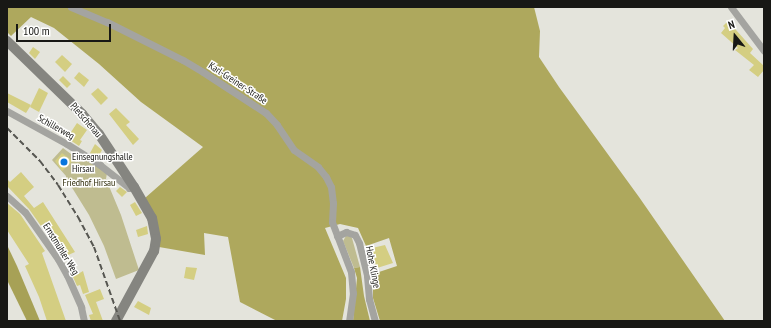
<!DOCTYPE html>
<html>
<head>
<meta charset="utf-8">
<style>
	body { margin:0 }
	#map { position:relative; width:771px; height:328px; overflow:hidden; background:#e4e4dc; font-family:"PT Sans Narrow",sans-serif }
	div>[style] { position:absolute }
	.green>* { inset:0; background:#bfbc90 }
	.forest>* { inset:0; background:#aea85d }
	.water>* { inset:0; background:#a7a156 }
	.building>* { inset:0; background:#d4ce82 }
	.street>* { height:7px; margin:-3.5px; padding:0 3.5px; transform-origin:3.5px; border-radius:3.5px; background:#a4a4a0 }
	.secondary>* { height:10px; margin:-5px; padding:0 5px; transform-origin:5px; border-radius:5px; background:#858580 }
	.rail>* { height:2px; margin-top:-1px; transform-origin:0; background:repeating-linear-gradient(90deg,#565651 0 6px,transparent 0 9px) }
	.dots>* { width:11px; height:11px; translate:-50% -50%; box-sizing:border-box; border:2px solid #fffffe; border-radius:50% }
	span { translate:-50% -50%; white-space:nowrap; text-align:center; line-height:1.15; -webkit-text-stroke:3px #fffffe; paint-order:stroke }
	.street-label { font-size:10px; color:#181815 }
	.poi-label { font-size:10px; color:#181815 }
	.left { translate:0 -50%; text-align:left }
	.park-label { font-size:10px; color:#302d0b }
	.frame { position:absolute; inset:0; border:8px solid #181815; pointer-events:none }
	.north { position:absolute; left:715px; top:16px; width:40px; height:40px; -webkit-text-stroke:3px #fffffe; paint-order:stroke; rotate:342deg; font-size:11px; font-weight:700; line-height:16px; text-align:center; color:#181815 }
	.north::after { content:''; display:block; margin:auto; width:14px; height:18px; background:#181815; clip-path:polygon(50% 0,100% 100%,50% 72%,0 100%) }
	.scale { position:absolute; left:16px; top:24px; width:95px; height:18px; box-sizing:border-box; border:2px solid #181815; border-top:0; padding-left:5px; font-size:12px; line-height:14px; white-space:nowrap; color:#181815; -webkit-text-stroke:3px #fffffe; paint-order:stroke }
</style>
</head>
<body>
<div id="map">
	<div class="green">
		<div style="clip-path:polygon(63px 148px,71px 154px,74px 150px,107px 173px,106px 179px,121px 215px,139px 270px,116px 279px,104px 246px,89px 215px,66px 178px,66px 176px,52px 160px)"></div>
		<div style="clip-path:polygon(346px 236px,350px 236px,352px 238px,360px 267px,354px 268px,343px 241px)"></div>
	</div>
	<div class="forest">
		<div style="clip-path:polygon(7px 7px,534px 7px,540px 31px,539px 57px,559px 87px,639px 197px,725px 321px,380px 321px,373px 298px,373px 274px,397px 266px,389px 238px,366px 246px,358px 228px,340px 224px,325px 228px,346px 278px,346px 299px,342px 321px,277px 321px,240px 302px,228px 237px,204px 233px,205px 255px,159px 247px,145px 198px,203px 147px,141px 102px,99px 64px,54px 28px,31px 17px,11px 36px,7px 32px)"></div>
		<div style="clip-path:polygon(360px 267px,364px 296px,370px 321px,353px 321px,357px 278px,354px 268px)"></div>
	</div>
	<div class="water">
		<div style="clip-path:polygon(7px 245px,17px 266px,40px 321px,27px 321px,7px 280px)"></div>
	</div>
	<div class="building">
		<div style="clip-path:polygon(728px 21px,753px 49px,750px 53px,764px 66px,764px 70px,758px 77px,749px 70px,754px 65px,735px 50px,738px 48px,721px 33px,725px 28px,723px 26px)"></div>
		<div style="clip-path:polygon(33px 47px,40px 52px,35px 59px,29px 53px)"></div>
		<div style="clip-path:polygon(62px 55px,72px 64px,65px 72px,55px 62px)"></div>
		<div style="clip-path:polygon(79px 72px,89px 80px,84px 87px,74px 78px)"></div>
		<div style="clip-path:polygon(63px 76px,71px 84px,67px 88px,59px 80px)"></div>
		<div style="clip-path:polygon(39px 88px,48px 93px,39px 112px,30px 107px)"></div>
		<div style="clip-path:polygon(98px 88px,108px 98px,101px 105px,91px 94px)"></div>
		<div style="clip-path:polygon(7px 93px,31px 105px,26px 113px,7px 102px)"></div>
		<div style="clip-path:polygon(116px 108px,130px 122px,126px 125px,139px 139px,133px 145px,109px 114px)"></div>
		<div style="clip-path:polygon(77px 123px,87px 130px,80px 140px,82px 141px,79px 146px,67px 138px)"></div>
		<div style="clip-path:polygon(50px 125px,64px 131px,62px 135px,48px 128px)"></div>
		<div style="clip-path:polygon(95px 144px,102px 150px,98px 157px,90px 153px)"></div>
		<div style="clip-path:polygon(62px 153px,73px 161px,62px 171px,55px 161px)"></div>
		<div style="clip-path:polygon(21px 172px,34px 187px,24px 196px,34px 208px,43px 202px,75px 252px,66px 256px,54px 239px,56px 238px,46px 222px,41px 226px,29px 209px,7px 186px,7px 179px,10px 182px)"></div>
		<div style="clip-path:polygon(120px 187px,127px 192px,122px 197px,116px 191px)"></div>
		<div style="clip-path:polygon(135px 202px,142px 213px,136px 216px,130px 205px)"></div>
		<div style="clip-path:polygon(7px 203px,20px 214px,45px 251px,42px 253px,66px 321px,47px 321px,39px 297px,25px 266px,29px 264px,7px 230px)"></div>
		<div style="clip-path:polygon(147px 226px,148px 234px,138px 237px,136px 230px)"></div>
		<div style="clip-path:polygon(385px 245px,393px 263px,377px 268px,372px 254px,370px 255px,368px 249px)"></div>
		<div style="clip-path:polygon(75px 266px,78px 274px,83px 271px,89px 292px,83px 294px,80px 285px,77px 286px,69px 268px)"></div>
		<div style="clip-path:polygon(186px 267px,197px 268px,194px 280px,184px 278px)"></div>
		<div style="clip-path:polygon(100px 289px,104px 299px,96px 302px,103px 321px,91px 321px,89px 315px,93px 314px,85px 295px)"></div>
		<div style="clip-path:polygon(138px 301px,151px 308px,149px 315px,134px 307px)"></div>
	</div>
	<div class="street">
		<div style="left:71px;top:7px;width:39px;rotate:23deg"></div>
		<div style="left:107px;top:22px;width:85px;rotate:26.6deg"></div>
		<div style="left:183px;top:60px;width:23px;rotate:31deg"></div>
		<div style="left:203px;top:72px;width:75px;rotate:33.1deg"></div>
		<div style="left:266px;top:113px;width:16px;rotate:47deg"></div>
		<div style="left:277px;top:125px;width:30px;rotate:56deg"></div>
		<div style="left:294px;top:150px;width:29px;rotate:35deg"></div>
		<div style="left:318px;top:167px;width:13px;rotate:51deg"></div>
		<div style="left:326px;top:177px;width:11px;rotate:63deg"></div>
		<div style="left:331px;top:187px;width:16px;rotate:83deg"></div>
		<div style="left:333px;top:203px;width:19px;rotate:93deg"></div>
		<div style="left:332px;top:222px;width:53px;rotate:69.2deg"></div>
		<div style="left:351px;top:272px;width:21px;rotate:85deg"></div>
		<div style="left:353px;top:293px;width:28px;rotate:98deg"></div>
		<div style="left:731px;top:7px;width:55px;rotate:53.1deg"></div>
		<div style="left:7px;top:111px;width:68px;rotate:28.8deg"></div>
		<div style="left:67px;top:144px;width:39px;rotate:32deg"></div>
		<div style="left:100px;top:165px;width:37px;rotate:38deg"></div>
		<div style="left:129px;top:188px;width:5px;rotate:-11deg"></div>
		<div style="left:7px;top:196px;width:24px;rotate:42deg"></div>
		<div style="left:25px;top:212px;width:57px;rotate:54.9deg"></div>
		<div style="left:58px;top:259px;width:18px;rotate:61deg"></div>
		<div style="left:67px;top:275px;width:35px;rotate:66deg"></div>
		<div style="left:81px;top:307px;width:14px;rotate:78deg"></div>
		<div style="left:337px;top:236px;width:10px;rotate:-24deg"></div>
		<div style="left:346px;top:232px;width:9px;rotate:18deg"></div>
		<div style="left:355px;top:235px;width:9px;rotate:63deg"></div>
		<div style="left:359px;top:243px;width:34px;rotate:76deg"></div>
		<div style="left:367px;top:276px;width:23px;rotate:85deg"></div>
		<div style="left:369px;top:299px;width:23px;rotate:75deg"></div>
	</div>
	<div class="secondary">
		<div style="left:7px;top:41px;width:105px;rotate:44.2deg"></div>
		<div style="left:82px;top:114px;width:26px;rotate:50deg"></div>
		<div style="left:99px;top:134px;width:64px;rotate:56.6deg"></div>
		<div style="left:134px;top:187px;width:36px;rotate:60deg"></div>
		<div style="left:152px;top:218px;width:21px;rotate:79deg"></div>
		<div style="left:156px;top:239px;width:12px;rotate:99deg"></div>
		<div style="left:154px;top:251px;width:80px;rotate:118.5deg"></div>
	</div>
	<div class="rail">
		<div style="left:7px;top:128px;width:47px;rotate:45deg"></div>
		<div style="left:40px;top:161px;width:30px;rotate:53deg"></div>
		<div style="left:58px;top:185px;width:38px;rotate:58deg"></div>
		<div style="left:78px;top:217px;width:34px;rotate:62deg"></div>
		<div style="left:94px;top:247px;width:78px;rotate:70.6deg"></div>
	</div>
	<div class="dots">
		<div style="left:64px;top:162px;background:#0777de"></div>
	</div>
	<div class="street-label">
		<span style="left:238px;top:83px;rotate:33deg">Karl-Greiner-Straße</span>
		<span style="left:86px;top:120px;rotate:49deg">Pletschenau</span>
		<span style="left:56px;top:127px;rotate:29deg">Schillerweg</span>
		<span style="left:61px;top:249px;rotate:58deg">Ernstmühler Weg</span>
		<span style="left:373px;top:267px;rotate:79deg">Hohe Klinge</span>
	</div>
	<div class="poi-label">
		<span class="left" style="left:72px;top:162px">Einsegnungshalle<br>Hirsau</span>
	</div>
	<div class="park-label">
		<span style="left:89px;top:183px">Friedhof Hirsau</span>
	</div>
	<div class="frame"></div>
	<div class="north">N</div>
	<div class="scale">100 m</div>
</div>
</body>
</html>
